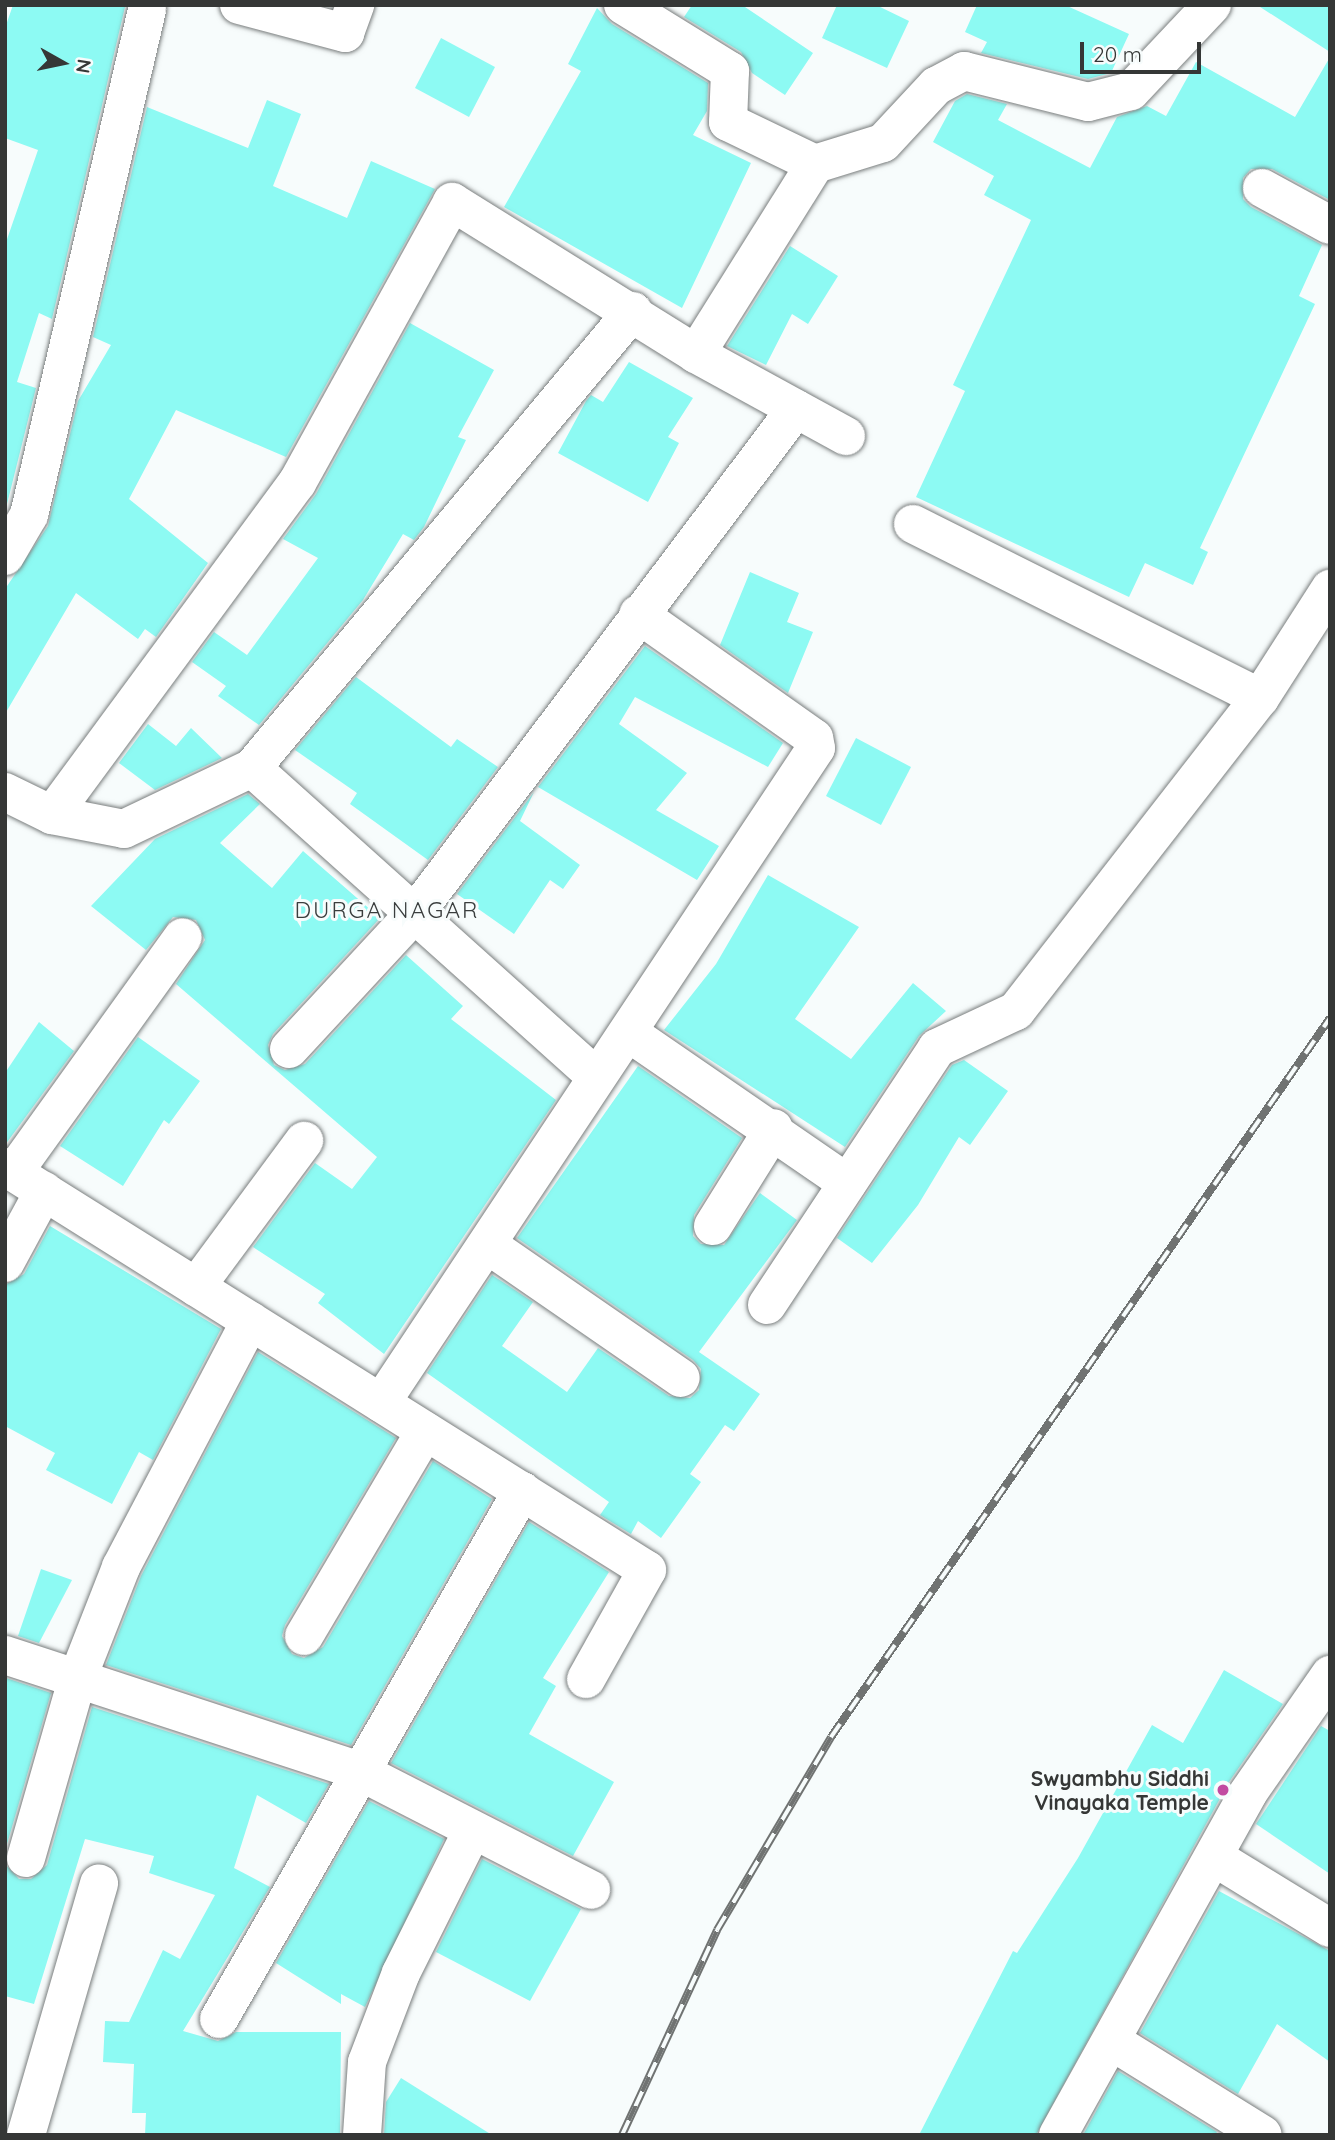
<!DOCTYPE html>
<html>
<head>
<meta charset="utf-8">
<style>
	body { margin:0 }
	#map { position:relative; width:1335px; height:2140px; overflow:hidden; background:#f7fcfc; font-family:Quicksand,sans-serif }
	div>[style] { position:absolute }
	.building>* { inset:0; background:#8dfaf3 }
	.roads { filter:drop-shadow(0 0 2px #7a7e7e) drop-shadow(0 0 2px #7a7e7e) }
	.minor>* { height:38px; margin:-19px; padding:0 19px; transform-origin:19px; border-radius:19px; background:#fff }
	.rail>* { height:8px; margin-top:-4px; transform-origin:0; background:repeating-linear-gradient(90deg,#f7fcfc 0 16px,#707372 0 32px); box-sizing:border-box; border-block:2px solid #707372 }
	.dots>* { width:19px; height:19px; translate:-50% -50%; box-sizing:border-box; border:4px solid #f7fcfc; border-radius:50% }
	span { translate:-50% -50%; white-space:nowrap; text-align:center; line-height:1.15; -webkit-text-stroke:6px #f7fcfc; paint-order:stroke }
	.poi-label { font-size:21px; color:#353736; font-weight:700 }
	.right { translate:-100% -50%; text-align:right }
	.neighbourhood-label { font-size:23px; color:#3a3e3e; letter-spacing:2px }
	.frame { position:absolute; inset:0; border:7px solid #353736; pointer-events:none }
	.north { position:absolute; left:28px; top:28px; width:70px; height:70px; -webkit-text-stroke:5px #f7fcfc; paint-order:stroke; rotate:99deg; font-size:19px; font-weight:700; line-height:28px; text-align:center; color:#353736 }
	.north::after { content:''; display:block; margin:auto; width:24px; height:32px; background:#353736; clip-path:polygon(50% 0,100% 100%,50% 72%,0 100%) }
	.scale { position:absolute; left:1080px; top:42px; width:121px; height:32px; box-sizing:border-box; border:4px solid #353736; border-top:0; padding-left:9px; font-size:21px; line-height:24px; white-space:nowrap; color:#353736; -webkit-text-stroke:5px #f7fcfc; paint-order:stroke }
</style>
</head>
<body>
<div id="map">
	<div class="building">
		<div style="clip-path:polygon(13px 5px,125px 7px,52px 319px,39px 313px,17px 382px,36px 388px,5px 512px,5px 245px,38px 150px,5px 138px,5px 28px)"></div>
		<div style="clip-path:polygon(692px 5px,742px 5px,813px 53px,785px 95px,752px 73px,741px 52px,684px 17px)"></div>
		<div style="clip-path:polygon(837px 5px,876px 5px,909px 21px,887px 68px,822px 38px)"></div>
		<div style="clip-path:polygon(977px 5px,1065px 5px,1129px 34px,1111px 73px,1088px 79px,981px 53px,987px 42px,965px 32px)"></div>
		<div style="clip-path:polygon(1257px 5px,1330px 5px,1330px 52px)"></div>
		<div style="clip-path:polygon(597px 8px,612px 24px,708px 83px,707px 111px,693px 135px,751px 163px,682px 308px,504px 207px,581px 71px,568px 64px)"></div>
		<div style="clip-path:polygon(441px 38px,495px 67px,469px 117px,415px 88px)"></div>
		<div style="clip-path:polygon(1330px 57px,1330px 200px,1272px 169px,1251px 169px,1243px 178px,1243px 199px,1251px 207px,1322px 245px,1299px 296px,1315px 304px,1200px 548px,1208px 552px,1193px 585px,1145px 563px,1129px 597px,916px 497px,965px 391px,953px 385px,1031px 220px,984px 195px,994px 176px,933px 142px,955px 101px,967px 94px,1007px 104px,998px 120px,1090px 168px,1117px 117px,1147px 106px,1166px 116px,1196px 62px,1295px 117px)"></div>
		<div style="clip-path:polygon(267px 100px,301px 114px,273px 186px,347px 218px,371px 161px,435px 189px,286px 457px,176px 410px,129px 499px,208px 563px,156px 637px,145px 629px,138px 639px,76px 593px,5px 714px,5px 589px,48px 526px,78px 401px,111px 345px,93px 337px,147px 107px,248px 148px)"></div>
		<div style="clip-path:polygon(790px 246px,838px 276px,808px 324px,792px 314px,766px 365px,727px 346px)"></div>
		<div style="clip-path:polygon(410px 323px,494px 370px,458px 437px,466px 440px,424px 527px,414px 540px,403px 534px,363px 600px,259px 725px,218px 696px,226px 686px,192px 662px,214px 632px,247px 655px,318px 558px,283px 539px,316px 494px)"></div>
		<div style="clip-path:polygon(629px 362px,693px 398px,668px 437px,679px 443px,648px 502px,558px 453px,586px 401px,591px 395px,603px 402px)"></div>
		<div style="clip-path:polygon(750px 572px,799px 593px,787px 622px,813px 632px,788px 693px,720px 645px)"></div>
		<div style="clip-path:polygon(645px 646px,783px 743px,768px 767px,635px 697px,619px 724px,687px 773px,656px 810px,719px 846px,697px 880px,538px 787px)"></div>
		<div style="clip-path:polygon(356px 677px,451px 747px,457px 739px,498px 767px,428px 860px,350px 804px,357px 793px,295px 750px)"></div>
		<div style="clip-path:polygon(148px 724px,176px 746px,191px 728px,222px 758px,155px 790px,119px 763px)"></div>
		<div style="clip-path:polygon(856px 738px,911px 767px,881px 825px,826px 796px)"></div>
		<div style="clip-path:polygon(534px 792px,520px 821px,580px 865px,563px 889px,550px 880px,514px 934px,457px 894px)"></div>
		<div style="clip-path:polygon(248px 794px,260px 804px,220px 843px,272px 888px,303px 851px,380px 918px,273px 1034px,268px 1045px,274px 1065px,285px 1070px,305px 1064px,406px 955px,463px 1006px,451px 1019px,556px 1100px,384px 1354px,318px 1303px,325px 1294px,253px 1247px,315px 1163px,352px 1189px,377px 1157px,176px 984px,205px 940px,196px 920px,173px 917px,146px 950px,91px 906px,155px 839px)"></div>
		<div style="clip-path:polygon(768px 875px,859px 927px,795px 1019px,851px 1059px,913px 983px,946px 1011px,919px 1036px,845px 1147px,664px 1030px,716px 964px)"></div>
		<div style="clip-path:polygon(39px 1022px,74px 1051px,5px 1145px,5px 1073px)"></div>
		<div style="clip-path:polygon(138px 1037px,200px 1081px,169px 1124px,164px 1120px,123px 1186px,60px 1146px)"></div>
		<div style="clip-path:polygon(964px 1060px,1008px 1091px,970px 1145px,959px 1137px,918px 1205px,872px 1263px,837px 1238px,952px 1065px)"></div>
		<div style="clip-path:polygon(638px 1066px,742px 1138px,694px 1215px,693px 1236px,701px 1244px,724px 1245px,760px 1193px,797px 1220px,699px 1352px,760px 1394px,734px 1431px,725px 1425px,690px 1474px,701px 1482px,661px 1538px,638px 1521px,631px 1534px,600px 1515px,609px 1502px,427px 1373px,492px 1275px,533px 1302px,502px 1346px,567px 1392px,598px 1348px,669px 1396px,690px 1398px,699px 1390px,701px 1369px,693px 1360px,517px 1238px)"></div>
		<div style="clip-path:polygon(50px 1226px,221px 1329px,153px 1460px,139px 1452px,112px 1504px,46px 1470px,55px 1453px,5px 1426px,5px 1285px,24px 1274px)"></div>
		<div style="clip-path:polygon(258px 1352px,396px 1438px,285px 1625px,282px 1636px,292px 1654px,304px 1658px,323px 1647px,433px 1461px,492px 1499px,351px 1745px,106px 1665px,141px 1576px)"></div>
		<div style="clip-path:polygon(529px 1522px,609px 1572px,543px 1678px,556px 1686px,529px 1734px,614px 1782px,573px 1856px,391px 1763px)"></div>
		<div style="clip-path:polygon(41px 1569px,72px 1580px,39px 1643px,18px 1636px)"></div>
		<div style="clip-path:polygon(1224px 1670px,1283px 1704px,1229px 1782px,1036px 2135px,919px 2135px,1013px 1951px,1017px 1953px,1078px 1858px,1152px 1725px,1183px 1743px)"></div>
		<div style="clip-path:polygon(6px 1678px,51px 1693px,5px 1851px,5px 1683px)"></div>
		<div style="clip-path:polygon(92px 1707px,329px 1784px,306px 1823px,257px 1795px,234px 1868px,270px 1887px,183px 2031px,218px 2041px,236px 2032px,341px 2032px,340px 2135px,145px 2135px,146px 2113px,132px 2113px,134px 2064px,103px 2062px,105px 2021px,129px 2022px,163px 1950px,180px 1959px,215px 1895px,149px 1873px,154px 1856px,85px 1839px,34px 2004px,5px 1996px,5px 1864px,19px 1879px,31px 1879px,47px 1865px)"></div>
		<div style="clip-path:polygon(1321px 1726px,1330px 1731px,1330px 1874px,1256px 1824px)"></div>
		<div style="clip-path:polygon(369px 1801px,444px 1839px,365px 2007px,341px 1994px,341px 2004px,276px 1963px)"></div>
		<div style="clip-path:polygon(482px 1859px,581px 1909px,530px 2001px,436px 1952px)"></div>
		<div style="clip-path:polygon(1219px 1891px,1330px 1951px,1330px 2062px,1277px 2024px,1238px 2094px,1140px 2033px)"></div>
		<div style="clip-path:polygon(1118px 2071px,1217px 2132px,1215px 2135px,1083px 2135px)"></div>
		<div style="clip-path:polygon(401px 2078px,492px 2135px,384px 2135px,386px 2102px)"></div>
	</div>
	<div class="roads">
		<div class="minor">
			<div style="left:239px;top:5px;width:110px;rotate:14.8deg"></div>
			<div style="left:345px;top:33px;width:30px;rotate:-70deg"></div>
			<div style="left:623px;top:5px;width:126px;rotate:31.7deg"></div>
			<div style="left:730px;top:71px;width:51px;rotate:92.2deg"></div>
			<div style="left:728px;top:122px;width:97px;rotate:25.8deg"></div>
			<div style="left:815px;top:164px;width:71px;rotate:-17.2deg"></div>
			<div style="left:883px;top:143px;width:78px;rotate:-47.1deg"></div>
			<div style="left:936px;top:86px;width:32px;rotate:-28deg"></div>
			<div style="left:964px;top:71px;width:128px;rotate:14deg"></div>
			<div style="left:1088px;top:102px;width:44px;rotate:-14.3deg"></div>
			<div style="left:1131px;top:91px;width:118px;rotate:-46.7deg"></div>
			<div style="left:1262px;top:188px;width:77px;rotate:28.6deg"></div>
			<div style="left:696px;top:354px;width:224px;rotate:-57.9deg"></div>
			<div style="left:913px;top:524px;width:388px;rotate:26.6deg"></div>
			<div style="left:5px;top:556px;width:48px;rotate:-59.7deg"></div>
			<div style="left:29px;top:515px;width:519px;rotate:-76.85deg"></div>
			<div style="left:252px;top:768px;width:461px;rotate:41.9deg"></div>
			<div style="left:5px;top:792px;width:52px;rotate:26.1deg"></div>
			<div style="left:52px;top:815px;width:73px;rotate:11deg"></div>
			<div style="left:124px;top:829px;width:142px;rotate:-25.5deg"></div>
			<div style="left:252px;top:768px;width:595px;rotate:-50.18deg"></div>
			<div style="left:52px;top:815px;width:413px;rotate:-53.6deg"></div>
			<div style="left:297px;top:483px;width:321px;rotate:-61.1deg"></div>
			<div style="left:452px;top:202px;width:287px;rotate:31.9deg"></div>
			<div style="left:696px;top:354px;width:171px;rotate:28.7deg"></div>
			<div style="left:629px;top:1033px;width:265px;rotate:34.5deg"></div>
			<div style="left:289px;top:1049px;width:188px;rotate:-47.2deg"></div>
			<div style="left:417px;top:911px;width:629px;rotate:-52.95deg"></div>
			<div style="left:5px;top:1167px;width:758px;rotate:32.12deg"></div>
			<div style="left:647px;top:1570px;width:125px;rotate:119.2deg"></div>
			<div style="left:14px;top:1172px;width:289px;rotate:-54.3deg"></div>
			<div style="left:713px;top:1226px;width:115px;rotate:-58.1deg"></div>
			<div style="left:488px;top:1245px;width:234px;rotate:34.6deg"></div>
			<div style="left:5px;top:1263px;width:82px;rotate:-61.6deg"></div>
			<div style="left:196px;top:1287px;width:182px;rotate:-53.5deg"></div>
			<div style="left:767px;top:1305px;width:308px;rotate:-56.5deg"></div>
			<div style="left:937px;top:1048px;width:87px;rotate:-25.1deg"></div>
			<div style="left:1016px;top:1011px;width:397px;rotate:-52.1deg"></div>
			<div style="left:1260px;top:698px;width:130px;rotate:-57.3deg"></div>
			<div style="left:381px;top:1403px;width:786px;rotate:-56.41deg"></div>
			<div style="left:816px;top:748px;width:10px;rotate:-101deg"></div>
			<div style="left:814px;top:738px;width:215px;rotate:-144.8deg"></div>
			<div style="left:304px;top:1636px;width:238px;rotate:-59.4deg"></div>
			<div style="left:5px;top:1655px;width:370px;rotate:18.1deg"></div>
			<div style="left:357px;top:1770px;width:263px;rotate:27.1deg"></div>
			<div style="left:1214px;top:1857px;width:136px;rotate:31.5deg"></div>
			<div style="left:26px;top:1858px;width:188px;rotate:-74deg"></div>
			<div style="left:78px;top:1677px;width:118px;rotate:-68.6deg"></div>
			<div style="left:121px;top:1567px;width:278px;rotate:-62.3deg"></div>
			<div style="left:219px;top:2019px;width:609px;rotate:-60.15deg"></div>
			<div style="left:1113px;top:2042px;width:176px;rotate:31.8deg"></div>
			<div style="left:26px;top:2135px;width:262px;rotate:-73.8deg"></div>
			<div style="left:362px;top:2135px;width:73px;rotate:-86.1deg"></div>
			<div style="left:367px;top:2062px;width:95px;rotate:-69.1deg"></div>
			<div style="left:401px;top:1973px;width:159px;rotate:-63.4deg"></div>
			<div style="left:1058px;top:2135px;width:391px;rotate:-60.9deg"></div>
			<div style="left:1248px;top:1793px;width:144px;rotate:-55.2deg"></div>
		</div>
	</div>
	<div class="rail">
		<div style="left:622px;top:2135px;width:226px;rotate:-65.1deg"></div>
		<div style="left:717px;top:1930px;width:224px;rotate:-59.4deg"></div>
		<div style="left:831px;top:1737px;width:875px;rotate:-55.24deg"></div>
	</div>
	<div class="dots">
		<div style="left:1223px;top:1790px;background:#c24ba1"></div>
	</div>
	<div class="poi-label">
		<span class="right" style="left:1209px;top:1790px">Swyambhu Siddhi<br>Vinayaka Temple</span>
	</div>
	<div class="neighbourhood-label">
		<span style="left:387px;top:910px">DURGA NAGAR</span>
	</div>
	<div class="frame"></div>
	<div class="north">N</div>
	<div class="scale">20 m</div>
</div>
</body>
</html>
